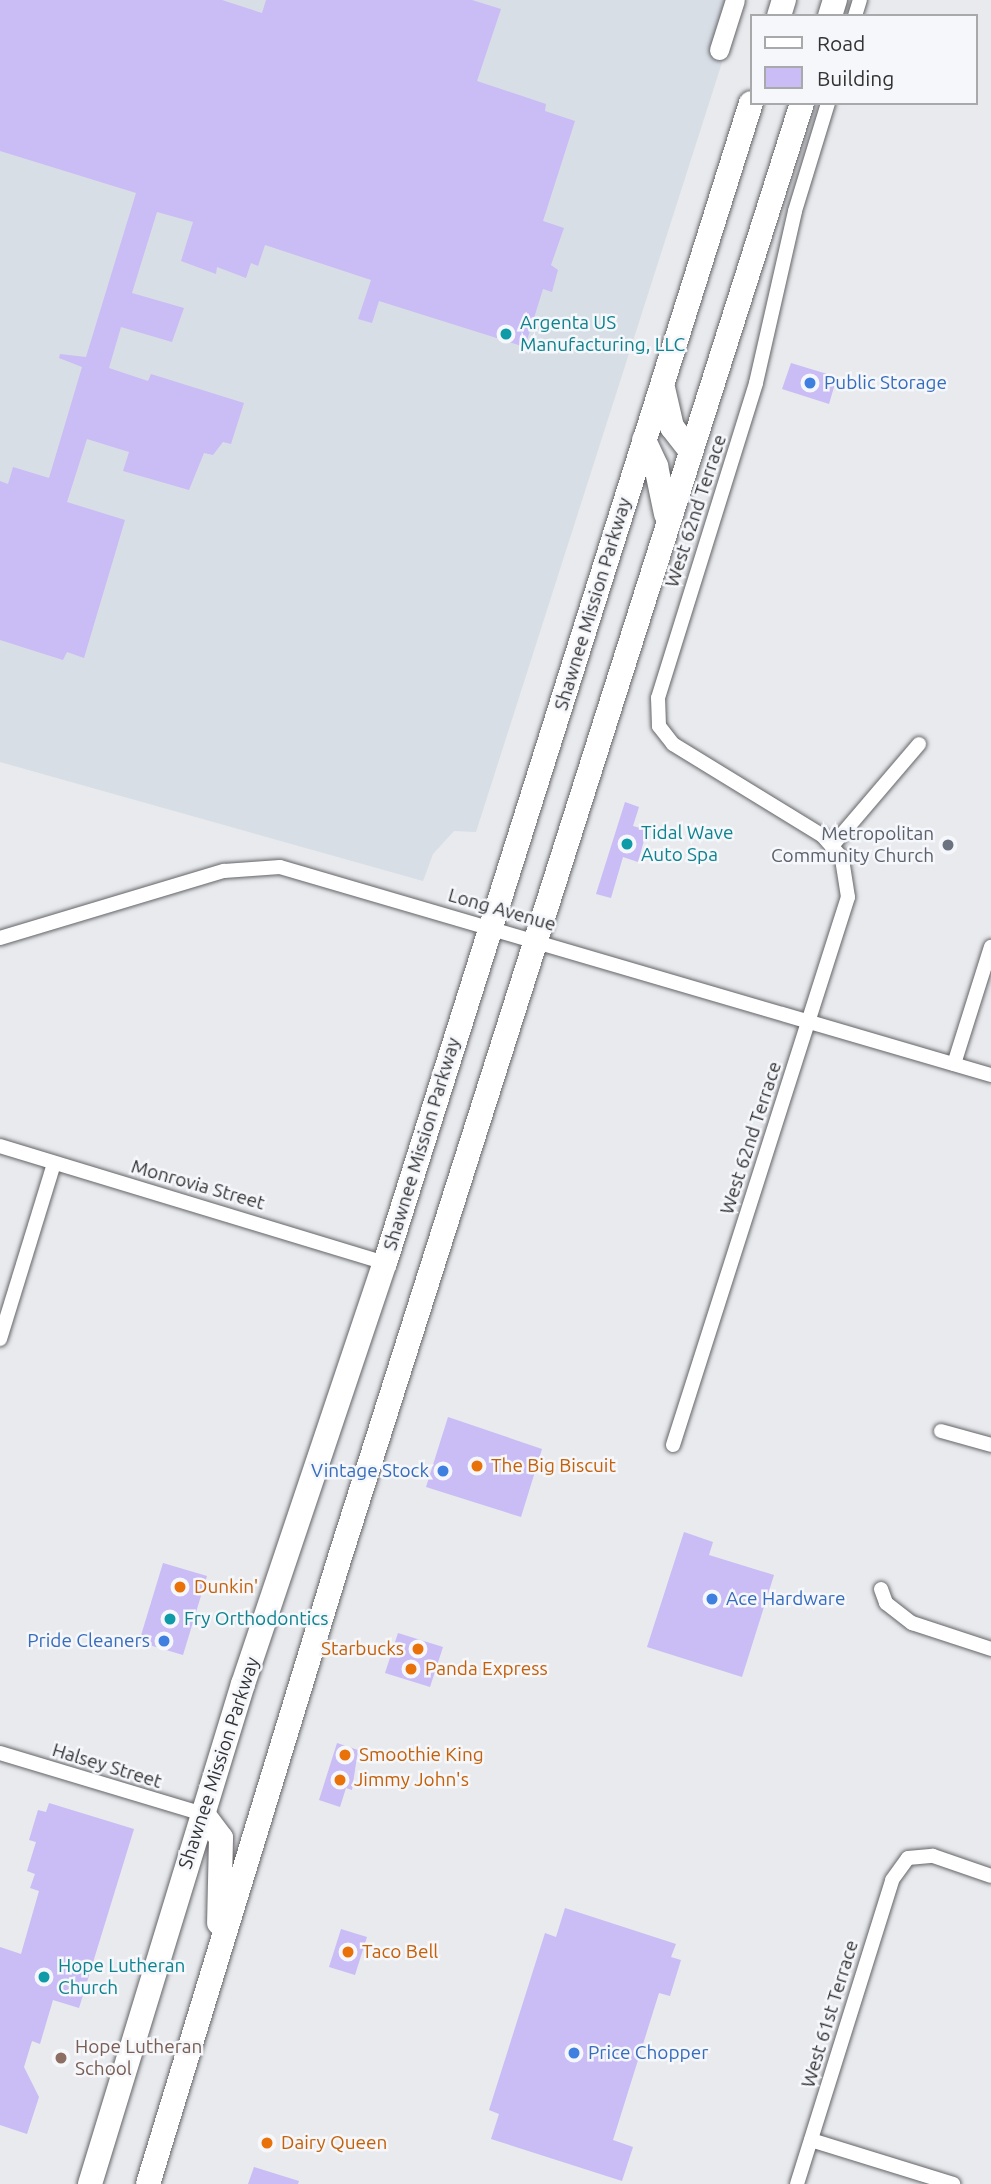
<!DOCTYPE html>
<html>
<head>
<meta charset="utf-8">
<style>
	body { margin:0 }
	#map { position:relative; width:991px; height:2184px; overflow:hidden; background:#e8eaed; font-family:Ubuntu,sans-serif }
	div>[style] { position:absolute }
	.built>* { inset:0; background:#d8dee6 }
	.building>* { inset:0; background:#cabcf5 }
	.roads { filter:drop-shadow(0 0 2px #646568) drop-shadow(0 0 2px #646568) }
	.street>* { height:14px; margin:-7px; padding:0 7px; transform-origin:7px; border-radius:7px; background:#fff }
	.secondary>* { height:19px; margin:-9.5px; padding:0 9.5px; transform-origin:9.5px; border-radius:9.5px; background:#fff }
	.highway>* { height:24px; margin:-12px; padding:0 12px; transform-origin:12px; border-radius:12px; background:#fff }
	.dots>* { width:19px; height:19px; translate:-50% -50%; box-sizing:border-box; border:4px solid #f5f7fb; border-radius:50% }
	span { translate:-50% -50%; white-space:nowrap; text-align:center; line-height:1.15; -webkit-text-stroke:5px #f5f7fb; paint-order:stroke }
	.culture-label { font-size:19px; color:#0d838f }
	.left { translate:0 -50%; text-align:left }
	.shop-label { font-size:19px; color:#366cbe }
	.right { translate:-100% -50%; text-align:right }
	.street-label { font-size:19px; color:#333334 }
	.worship-label { font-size:19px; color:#5b616d }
	.food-label { font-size:19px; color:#c56008 }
	.education-label { font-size:19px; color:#785e54 }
	.legend { position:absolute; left:750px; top:14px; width:228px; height:91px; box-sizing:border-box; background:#f5f7fb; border:2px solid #a7a9ab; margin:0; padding:9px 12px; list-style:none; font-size:21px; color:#333334 }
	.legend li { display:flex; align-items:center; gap:14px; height:35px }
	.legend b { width:35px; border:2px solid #a7a9ab }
</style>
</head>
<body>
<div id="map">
	<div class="built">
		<div style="clip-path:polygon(0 0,742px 0,476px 832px,454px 831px,433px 854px,423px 881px,0 762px)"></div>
	</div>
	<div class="building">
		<div style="clip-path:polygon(0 0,222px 0,262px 13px,266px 0,472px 0,501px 9px,477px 81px,546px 104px,545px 111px,575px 121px,543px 221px,564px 228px,551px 265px,558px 270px,552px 292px,543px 289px,525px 347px,379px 301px,372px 323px,358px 319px,371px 280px,265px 245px,258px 266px,251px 263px,246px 278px,217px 267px,216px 274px,181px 261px,193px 222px,157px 212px,132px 293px,184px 308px,172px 342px,121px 327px,109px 368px,148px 381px,151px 374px,244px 403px,231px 444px,223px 442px,213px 455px,204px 453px,189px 490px,123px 471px,129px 452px,87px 439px,67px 502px,125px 520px,84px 658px,67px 652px,63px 660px,0 640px,0 481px,8px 484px,13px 467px,49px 478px,82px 367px,59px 358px,60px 354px,86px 357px,136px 193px,0 151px)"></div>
		<div style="clip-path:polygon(791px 363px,837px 377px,829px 404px,782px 389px)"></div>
		<div style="clip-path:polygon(625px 802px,639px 807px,633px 826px,647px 830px,638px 862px,623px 857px,611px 898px,596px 894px)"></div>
		<div style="clip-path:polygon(448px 1417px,542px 1449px,521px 1517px,426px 1487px)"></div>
		<div style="clip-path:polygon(684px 1532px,713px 1542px,709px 1555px,774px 1575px,742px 1677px,647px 1647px)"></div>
		<div style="clip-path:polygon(163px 1563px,207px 1576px,183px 1655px,139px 1642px)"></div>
		<div style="clip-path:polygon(398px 1633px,443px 1647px,430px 1687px,385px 1673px)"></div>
		<div style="clip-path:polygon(337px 1743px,358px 1750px,352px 1790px,346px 1788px,340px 1807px,319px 1800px)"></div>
		<div style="clip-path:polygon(49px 1803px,134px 1829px,79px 2008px,53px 2000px,40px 2044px,32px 2041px,24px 2067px,39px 2097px,27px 2134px,0 2125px,0 1947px,21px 1954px,39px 1891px,30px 1888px,35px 1874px,27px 1871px,36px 1842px,29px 1840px,38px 1810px,46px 1812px)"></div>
		<div style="clip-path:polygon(565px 1908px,676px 1944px,671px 1957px,681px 1960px,670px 1996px,659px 1993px,613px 2140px,633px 2147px,622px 2181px,491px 2139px,499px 2114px,489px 2110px,545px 1933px,556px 1937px)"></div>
		<div style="clip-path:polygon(341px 1929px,367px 1937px,355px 1975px,329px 1967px)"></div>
		<div style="clip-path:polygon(254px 2167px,299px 2181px,298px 2184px,248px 2184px)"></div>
	</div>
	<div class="roads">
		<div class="street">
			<div style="left:855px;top:16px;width:17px;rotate:-73deg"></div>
			<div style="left:832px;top:846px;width:134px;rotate:-49.5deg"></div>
			<div style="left:0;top:938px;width:234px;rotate:-16.7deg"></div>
			<div style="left:224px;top:871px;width:56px;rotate:-4.1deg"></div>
			<div style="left:280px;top:867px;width:741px;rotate:16.31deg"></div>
			<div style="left:954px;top:1064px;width:123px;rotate:-72.5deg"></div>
			<div style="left:0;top:1146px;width:402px;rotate:16.9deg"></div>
			<div style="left:0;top:1339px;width:184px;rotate:-72.9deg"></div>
			<div style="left:941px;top:1431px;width:52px;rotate:15.6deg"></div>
			<div style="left:673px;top:1445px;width:575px;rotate:-72.29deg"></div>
			<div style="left:848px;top:897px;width:39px;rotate:-99deg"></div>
			<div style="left:842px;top:858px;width:29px;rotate:-131deg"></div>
			<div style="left:823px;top:836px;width:176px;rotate:-148.5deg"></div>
			<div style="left:673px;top:744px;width:23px;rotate:-128deg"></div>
			<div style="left:659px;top:726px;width:28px;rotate:-92deg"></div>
			<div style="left:658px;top:698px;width:330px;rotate:-72.7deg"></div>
			<div style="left:756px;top:383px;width:176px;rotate:-77.2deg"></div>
			<div style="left:795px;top:211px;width:113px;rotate:-73deg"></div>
			<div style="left:881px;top:1589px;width:15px;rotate:70deg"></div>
			<div style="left:886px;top:1603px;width:33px;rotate:38deg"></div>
			<div style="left:912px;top:1623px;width:83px;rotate:18.2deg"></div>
			<div style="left:0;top:1753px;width:212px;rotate:16.7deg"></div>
			<div style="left:811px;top:2140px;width:149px;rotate:17.2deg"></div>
			<div style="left:797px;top:2184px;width:318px;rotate:-72.6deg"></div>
			<div style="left:892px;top:1880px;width:27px;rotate:-54deg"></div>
			<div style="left:908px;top:1858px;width:25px;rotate:-5deg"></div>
			<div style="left:933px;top:1856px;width:61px;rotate:19deg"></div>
		</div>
		<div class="secondary">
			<div style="left:719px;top:50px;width:52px;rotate:-72.3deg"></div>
		</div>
		<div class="highway">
			<div style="left:779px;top:16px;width:17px;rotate:-73deg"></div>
			<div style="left:830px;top:16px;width:17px;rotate:-73deg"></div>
			<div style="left:663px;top:388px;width:40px;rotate:77deg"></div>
			<div style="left:672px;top:427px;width:28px;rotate:52deg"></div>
			<div style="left:644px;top:440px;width:29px;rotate:65deg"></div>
			<div style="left:656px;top:466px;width:49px;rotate:78.2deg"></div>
			<div style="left:203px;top:1814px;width:30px;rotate:53deg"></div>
			<div style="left:221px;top:1838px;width:85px;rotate:91.3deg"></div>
			<div style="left:90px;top:2184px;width:523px;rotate:-72.99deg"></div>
			<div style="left:243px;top:1684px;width:444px;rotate:-71.4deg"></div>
			<div style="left:385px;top:1263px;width:1216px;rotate:-72.49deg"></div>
			<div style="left:148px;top:2184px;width:653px;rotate:-72.98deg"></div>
			<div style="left:339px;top:1560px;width:1529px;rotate:-72.37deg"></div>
		</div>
	</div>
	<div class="dots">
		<div style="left:506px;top:334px;background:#0f9aa8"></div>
		<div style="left:810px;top:383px;background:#3f7fe0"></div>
		<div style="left:627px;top:844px;background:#0f9aa8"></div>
		<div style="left:948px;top:845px;background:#6b7280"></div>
		<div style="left:477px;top:1466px;background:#e8710a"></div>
		<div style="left:443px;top:1471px;background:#3f7fe0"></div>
		<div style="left:180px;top:1587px;background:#e8710a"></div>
		<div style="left:712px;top:1599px;background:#3f7fe0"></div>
		<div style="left:170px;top:1619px;background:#0f9aa8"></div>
		<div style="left:164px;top:1641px;background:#3f7fe0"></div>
		<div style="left:418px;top:1649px;background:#e8710a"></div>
		<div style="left:411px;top:1669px;background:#e8710a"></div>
		<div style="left:345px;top:1755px;background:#e8710a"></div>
		<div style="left:340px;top:1780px;background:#e8710a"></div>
		<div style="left:348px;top:1952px;background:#e8710a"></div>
		<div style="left:44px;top:1977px;background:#0f9aa8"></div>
		<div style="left:574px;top:2053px;background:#3f7fe0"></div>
		<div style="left:61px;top:2058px;background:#8d6e63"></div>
		<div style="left:267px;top:2143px;background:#e8710a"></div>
	</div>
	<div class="culture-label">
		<span class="left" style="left:520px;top:334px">Argenta US<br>Manufacturing, LLC</span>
		<span class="left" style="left:641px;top:844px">Tidal Wave<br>Auto Spa</span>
		<span class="left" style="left:184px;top:1619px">Fry Orthodontics</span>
		<span class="left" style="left:58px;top:1977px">Hope Lutheran<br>Church</span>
	</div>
	<div class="shop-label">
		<span class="left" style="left:824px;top:383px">Public Storage</span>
		<span class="right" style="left:429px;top:1471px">Vintage Stock</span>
		<span class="left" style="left:726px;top:1599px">Ace Hardware</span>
		<span class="right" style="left:150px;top:1641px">Pride Cleaners</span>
		<span class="left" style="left:588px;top:2053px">Price Chopper</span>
	</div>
	<div class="street-label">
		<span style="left:696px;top:511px;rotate:-72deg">West 62nd Terrace</span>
		<span style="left:593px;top:604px;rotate:-73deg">Shawnee Mission Parkway</span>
		<span style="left:502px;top:910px;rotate:16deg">Long Avenue</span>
		<span style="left:751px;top:1138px;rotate:-72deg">West 62nd Terrace</span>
		<span style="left:422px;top:1144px;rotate:-73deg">Shawnee Mission Parkway</span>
		<span style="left:198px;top:1185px;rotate:16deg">Monrovia Street</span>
		<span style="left:219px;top:1763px;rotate:-72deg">Shawnee Mission Parkway</span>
		<span style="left:107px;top:1766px;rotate:17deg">Halsey Street</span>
		<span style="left:830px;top:2014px;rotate:-73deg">West 61st Terrace</span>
	</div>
	<div class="worship-label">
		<span class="right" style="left:934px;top:845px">Metropolitan<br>Community Church</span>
	</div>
	<div class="food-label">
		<span class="left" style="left:491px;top:1466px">The Big Biscuit</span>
		<span class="left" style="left:194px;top:1587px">Dunkin'</span>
		<span class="right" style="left:404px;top:1649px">Starbucks</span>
		<span class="left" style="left:425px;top:1669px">Panda Express</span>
		<span class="left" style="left:359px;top:1755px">Smoothie King</span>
		<span class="left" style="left:354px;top:1780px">Jimmy John's</span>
		<span class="left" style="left:362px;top:1952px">Taco Bell</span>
		<span class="left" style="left:281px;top:2143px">Dairy Queen</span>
	</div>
	<div class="education-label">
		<span class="left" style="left:75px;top:2058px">Hope Lutheran<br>School</span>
	</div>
	<ul class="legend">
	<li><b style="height:9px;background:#fff"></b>Road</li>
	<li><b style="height:19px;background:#cabcf5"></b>Building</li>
	</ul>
</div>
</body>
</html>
